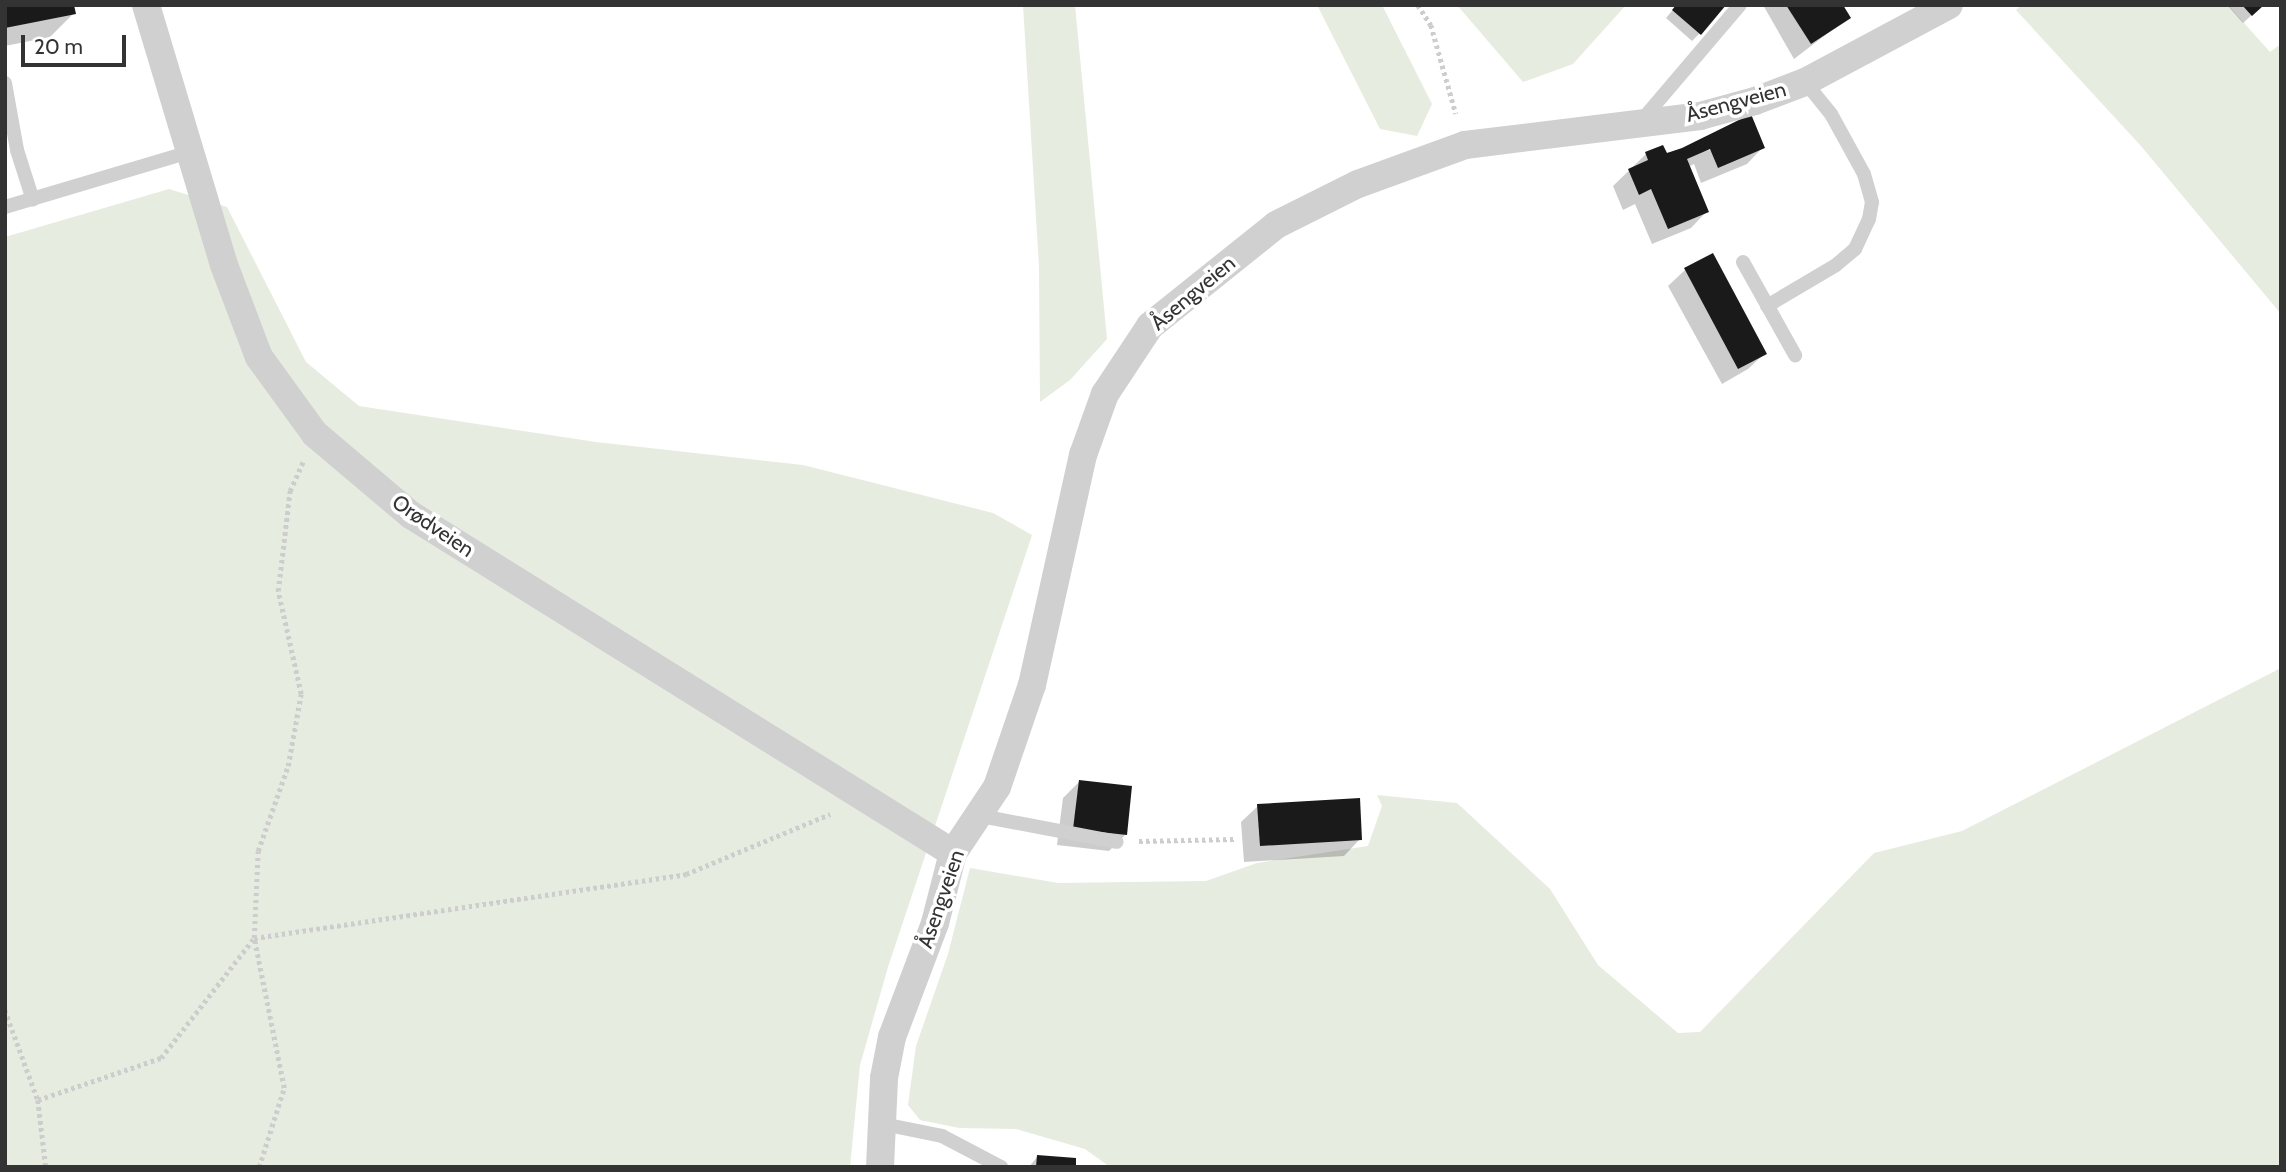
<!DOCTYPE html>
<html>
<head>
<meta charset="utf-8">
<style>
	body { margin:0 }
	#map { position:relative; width:2286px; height:1172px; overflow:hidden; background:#fff; font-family:Cabin,sans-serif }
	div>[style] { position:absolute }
	.green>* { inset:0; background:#e6ecdf }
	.shadow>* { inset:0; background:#0003 }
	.building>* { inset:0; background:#1a1a1a }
	.path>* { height:4.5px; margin-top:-2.25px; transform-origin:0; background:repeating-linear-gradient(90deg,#cdcdcd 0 3.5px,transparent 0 7px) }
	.service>* { height:14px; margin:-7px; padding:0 7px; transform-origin:7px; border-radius:7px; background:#d0d0d0 }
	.minor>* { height:28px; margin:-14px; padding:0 14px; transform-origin:14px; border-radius:14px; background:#d0d0d0 }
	span { translate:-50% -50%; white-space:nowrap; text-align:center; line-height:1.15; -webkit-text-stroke:7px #fff; paint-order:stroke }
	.street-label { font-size:21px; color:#333 }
	.frame { position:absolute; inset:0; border:7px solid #333; pointer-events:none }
	.scale { position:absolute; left:21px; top:35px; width:105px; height:32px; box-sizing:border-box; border:4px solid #333; border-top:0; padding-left:9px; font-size:21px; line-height:24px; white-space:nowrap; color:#333; -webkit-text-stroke:5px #fff; paint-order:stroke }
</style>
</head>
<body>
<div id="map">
	<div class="green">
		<div style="clip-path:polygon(1023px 5px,1075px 5px,1107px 339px,1070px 380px,1040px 402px,1039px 266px)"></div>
		<div style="clip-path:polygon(1317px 5px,1382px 5px,1432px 104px,1417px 136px,1380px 129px)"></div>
		<div style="clip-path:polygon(1457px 5px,1626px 5px,1573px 64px,1523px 82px)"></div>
		<div style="clip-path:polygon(2021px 5px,2228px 5px,2270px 52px,2281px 44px,2281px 314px,2141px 146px,2016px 10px)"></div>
		<div style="clip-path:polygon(169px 189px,227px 207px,306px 362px,359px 406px,596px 442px,803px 465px,993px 513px,1032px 535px,888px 967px,860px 1065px,850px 1167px,5px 1167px,5px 237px)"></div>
		<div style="clip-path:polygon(2281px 668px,2281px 1167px,1110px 1167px,1085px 1149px,1016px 1129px,959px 1128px,920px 1120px,908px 1105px,916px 1046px,948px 954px,970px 868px,1058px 883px,1206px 881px,1257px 863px,1368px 846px,1382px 806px,1377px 795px,1457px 803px,1550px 889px,1598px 965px,1678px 1033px,1700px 1032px,1874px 853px,1962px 831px)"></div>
	</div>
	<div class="shadow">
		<div style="clip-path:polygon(5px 5px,74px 13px,50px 37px,5px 46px)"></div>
		<div style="clip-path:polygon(1677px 5px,1700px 33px,1692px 41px,1666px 18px)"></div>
		<div style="clip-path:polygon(1763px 5px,1841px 5px,1849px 17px,1794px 59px)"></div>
		<div style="clip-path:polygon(2227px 5px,2263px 5px,2243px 23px)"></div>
		<div style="clip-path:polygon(1763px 147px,1747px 164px,1701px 183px,1694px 164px,1688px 167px,1707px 211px,1691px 228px,1652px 244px,1635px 204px,1623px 210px,1613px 186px,1646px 154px)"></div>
		<div style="clip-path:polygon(1712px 256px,1765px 353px,1748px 369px,1722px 384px,1668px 286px,1685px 270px)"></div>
		<div style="clip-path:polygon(1079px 782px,1125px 835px,1109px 851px,1057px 845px,1063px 798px)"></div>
		<div style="clip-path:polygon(1258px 806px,1360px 839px,1344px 856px,1244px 862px,1241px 822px)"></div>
		<div style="clip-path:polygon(1037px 1157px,1074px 1167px,1029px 1167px)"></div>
	</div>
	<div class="building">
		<div style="clip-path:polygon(5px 5px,74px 5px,76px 14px,5px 28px)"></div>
		<div style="clip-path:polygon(1676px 5px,1726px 5px,1701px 35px,1672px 10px)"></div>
		<div style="clip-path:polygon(1786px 5px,1843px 5px,1851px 18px,1811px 44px)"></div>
		<div style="clip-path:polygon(2242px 5px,2264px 5px,2252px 16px)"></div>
		<div style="clip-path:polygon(1751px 114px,1765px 148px,1718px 168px,1710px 149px,1687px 159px,1709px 212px,1668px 229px,1651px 189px,1639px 195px,1628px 169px,1648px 160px,1645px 152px,1663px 145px,1667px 153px,1682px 148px)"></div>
		<div style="clip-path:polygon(1713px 253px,1767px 354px,1738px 369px,1684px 268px)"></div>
		<div style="clip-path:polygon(1079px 780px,1132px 786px,1127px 835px,1073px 829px)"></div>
		<div style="clip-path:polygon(1360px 798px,1362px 840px,1260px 846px,1257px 804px)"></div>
		<div style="clip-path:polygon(1037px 1155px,1076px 1158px,1076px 1167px,1036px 1167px)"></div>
	</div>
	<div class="path">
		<div style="left:1418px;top:5px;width:24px;rotate:57deg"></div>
		<div style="left:1431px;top:25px;width:92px;rotate:74.3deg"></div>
		<div style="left:1139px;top:841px;width:95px;rotate:-1.2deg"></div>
		<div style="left:5px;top:1010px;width:96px;rotate:69.9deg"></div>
		<div style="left:38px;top:1100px;width:67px;rotate:83.2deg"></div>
		<div style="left:38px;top:1100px;width:130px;rotate:-18.9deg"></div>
		<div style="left:161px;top:1058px;width:152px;rotate:-52.2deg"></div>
		<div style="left:254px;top:938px;width:437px;rotate:-8.4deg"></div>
		<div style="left:686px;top:874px;width:156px;rotate:-22.6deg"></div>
		<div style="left:259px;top:1167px;width:83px;rotate:-72.4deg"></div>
		<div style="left:284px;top:1088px;width:153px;rotate:-101.3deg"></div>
		<div style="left:254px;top:938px;width:87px;rotate:-87.4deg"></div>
		<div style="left:258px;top:851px;width:90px;rotate:-70.6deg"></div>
		<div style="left:288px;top:766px;width:73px;rotate:-79.8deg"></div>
		<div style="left:301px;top:694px;width:106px;rotate:-102.6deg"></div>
		<div style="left:278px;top:591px;width:101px;rotate:-83.2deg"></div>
		<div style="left:290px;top:491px;width:32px;rotate:-66deg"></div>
	</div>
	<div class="service">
		<div style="left:5px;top:83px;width:68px;rotate:79.8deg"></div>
		<div style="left:17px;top:150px;width:52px;rotate:72.3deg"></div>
		<div style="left:1642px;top:120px;width:151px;rotate:-49.6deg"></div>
		<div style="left:5px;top:207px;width:193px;rotate:-16.6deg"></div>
		<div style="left:1743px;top:262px;width:107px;rotate:60.8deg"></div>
		<div style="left:1767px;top:306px;width:80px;rotate:-30.7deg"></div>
		<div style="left:1836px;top:265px;width:25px;rotate:-40deg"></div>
		<div style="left:1855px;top:249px;width:33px;rotate:-65deg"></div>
		<div style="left:1869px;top:219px;width:17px;rotate:-80deg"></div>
		<div style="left:1872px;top:202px;width:29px;rotate:-106deg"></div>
		<div style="left:1864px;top:174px;width:68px;rotate:-118.8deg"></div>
		<div style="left:1831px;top:114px;width:41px;rotate:-129.1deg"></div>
		<div style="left:981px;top:816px;width:138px;rotate:10.8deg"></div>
		<div style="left:883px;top:1124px;width:60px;rotate:11.5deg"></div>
		<div style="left:942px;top:1136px;width:67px;rotate:27.7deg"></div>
	</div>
	<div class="minor">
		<div style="left:146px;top:5px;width:271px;rotate:73.3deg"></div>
		<div style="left:224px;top:265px;width:98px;rotate:69.2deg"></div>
		<div style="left:259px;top:357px;width:95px;rotate:54deg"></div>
		<div style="left:315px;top:434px;width:126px;rotate:40.2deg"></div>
		<div style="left:411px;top:515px;width:639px;rotate:31.95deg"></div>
		<div style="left:880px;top:1167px;width:89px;rotate:-87.4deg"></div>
		<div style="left:884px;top:1078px;width:42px;rotate:-79deg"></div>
		<div style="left:892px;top:1037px;width:122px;rotate:-69.3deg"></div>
		<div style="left:935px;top:923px;width:72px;rotate:-75.6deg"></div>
		<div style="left:953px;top:853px;width:79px;rotate:-56.3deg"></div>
		<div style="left:997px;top:787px;width:108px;rotate:-71.1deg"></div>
		<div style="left:1032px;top:685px;width:236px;rotate:-77.5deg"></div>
		<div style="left:1083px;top:455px;width:65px;rotate:-70.2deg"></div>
		<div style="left:1105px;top:394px;width:82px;rotate:-56.5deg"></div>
		<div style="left:1150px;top:326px;width:161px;rotate:-38.7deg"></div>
		<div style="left:1276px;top:225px;width:92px;rotate:-26.6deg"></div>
		<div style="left:1358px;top:184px;width:114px;rotate:-20deg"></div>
		<div style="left:1465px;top:145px;width:237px;rotate:-7deg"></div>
		<div style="left:1700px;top:116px;width:57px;rotate:-15.3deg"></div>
		<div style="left:1755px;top:101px;width:53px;rotate:-20.8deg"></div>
		<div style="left:1805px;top:82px;width:163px;rotate:-28.1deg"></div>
	</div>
	<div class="street-label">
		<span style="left:1736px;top:102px;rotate:-15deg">Åsengveien</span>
		<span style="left:1193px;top:293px;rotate:-40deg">Åsengveien</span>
		<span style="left:433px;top:526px;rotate:34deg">Orødveien</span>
		<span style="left:941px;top:899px;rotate:-71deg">Åsengveien</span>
	</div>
	<div class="frame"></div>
	<div class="scale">20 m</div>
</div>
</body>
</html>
